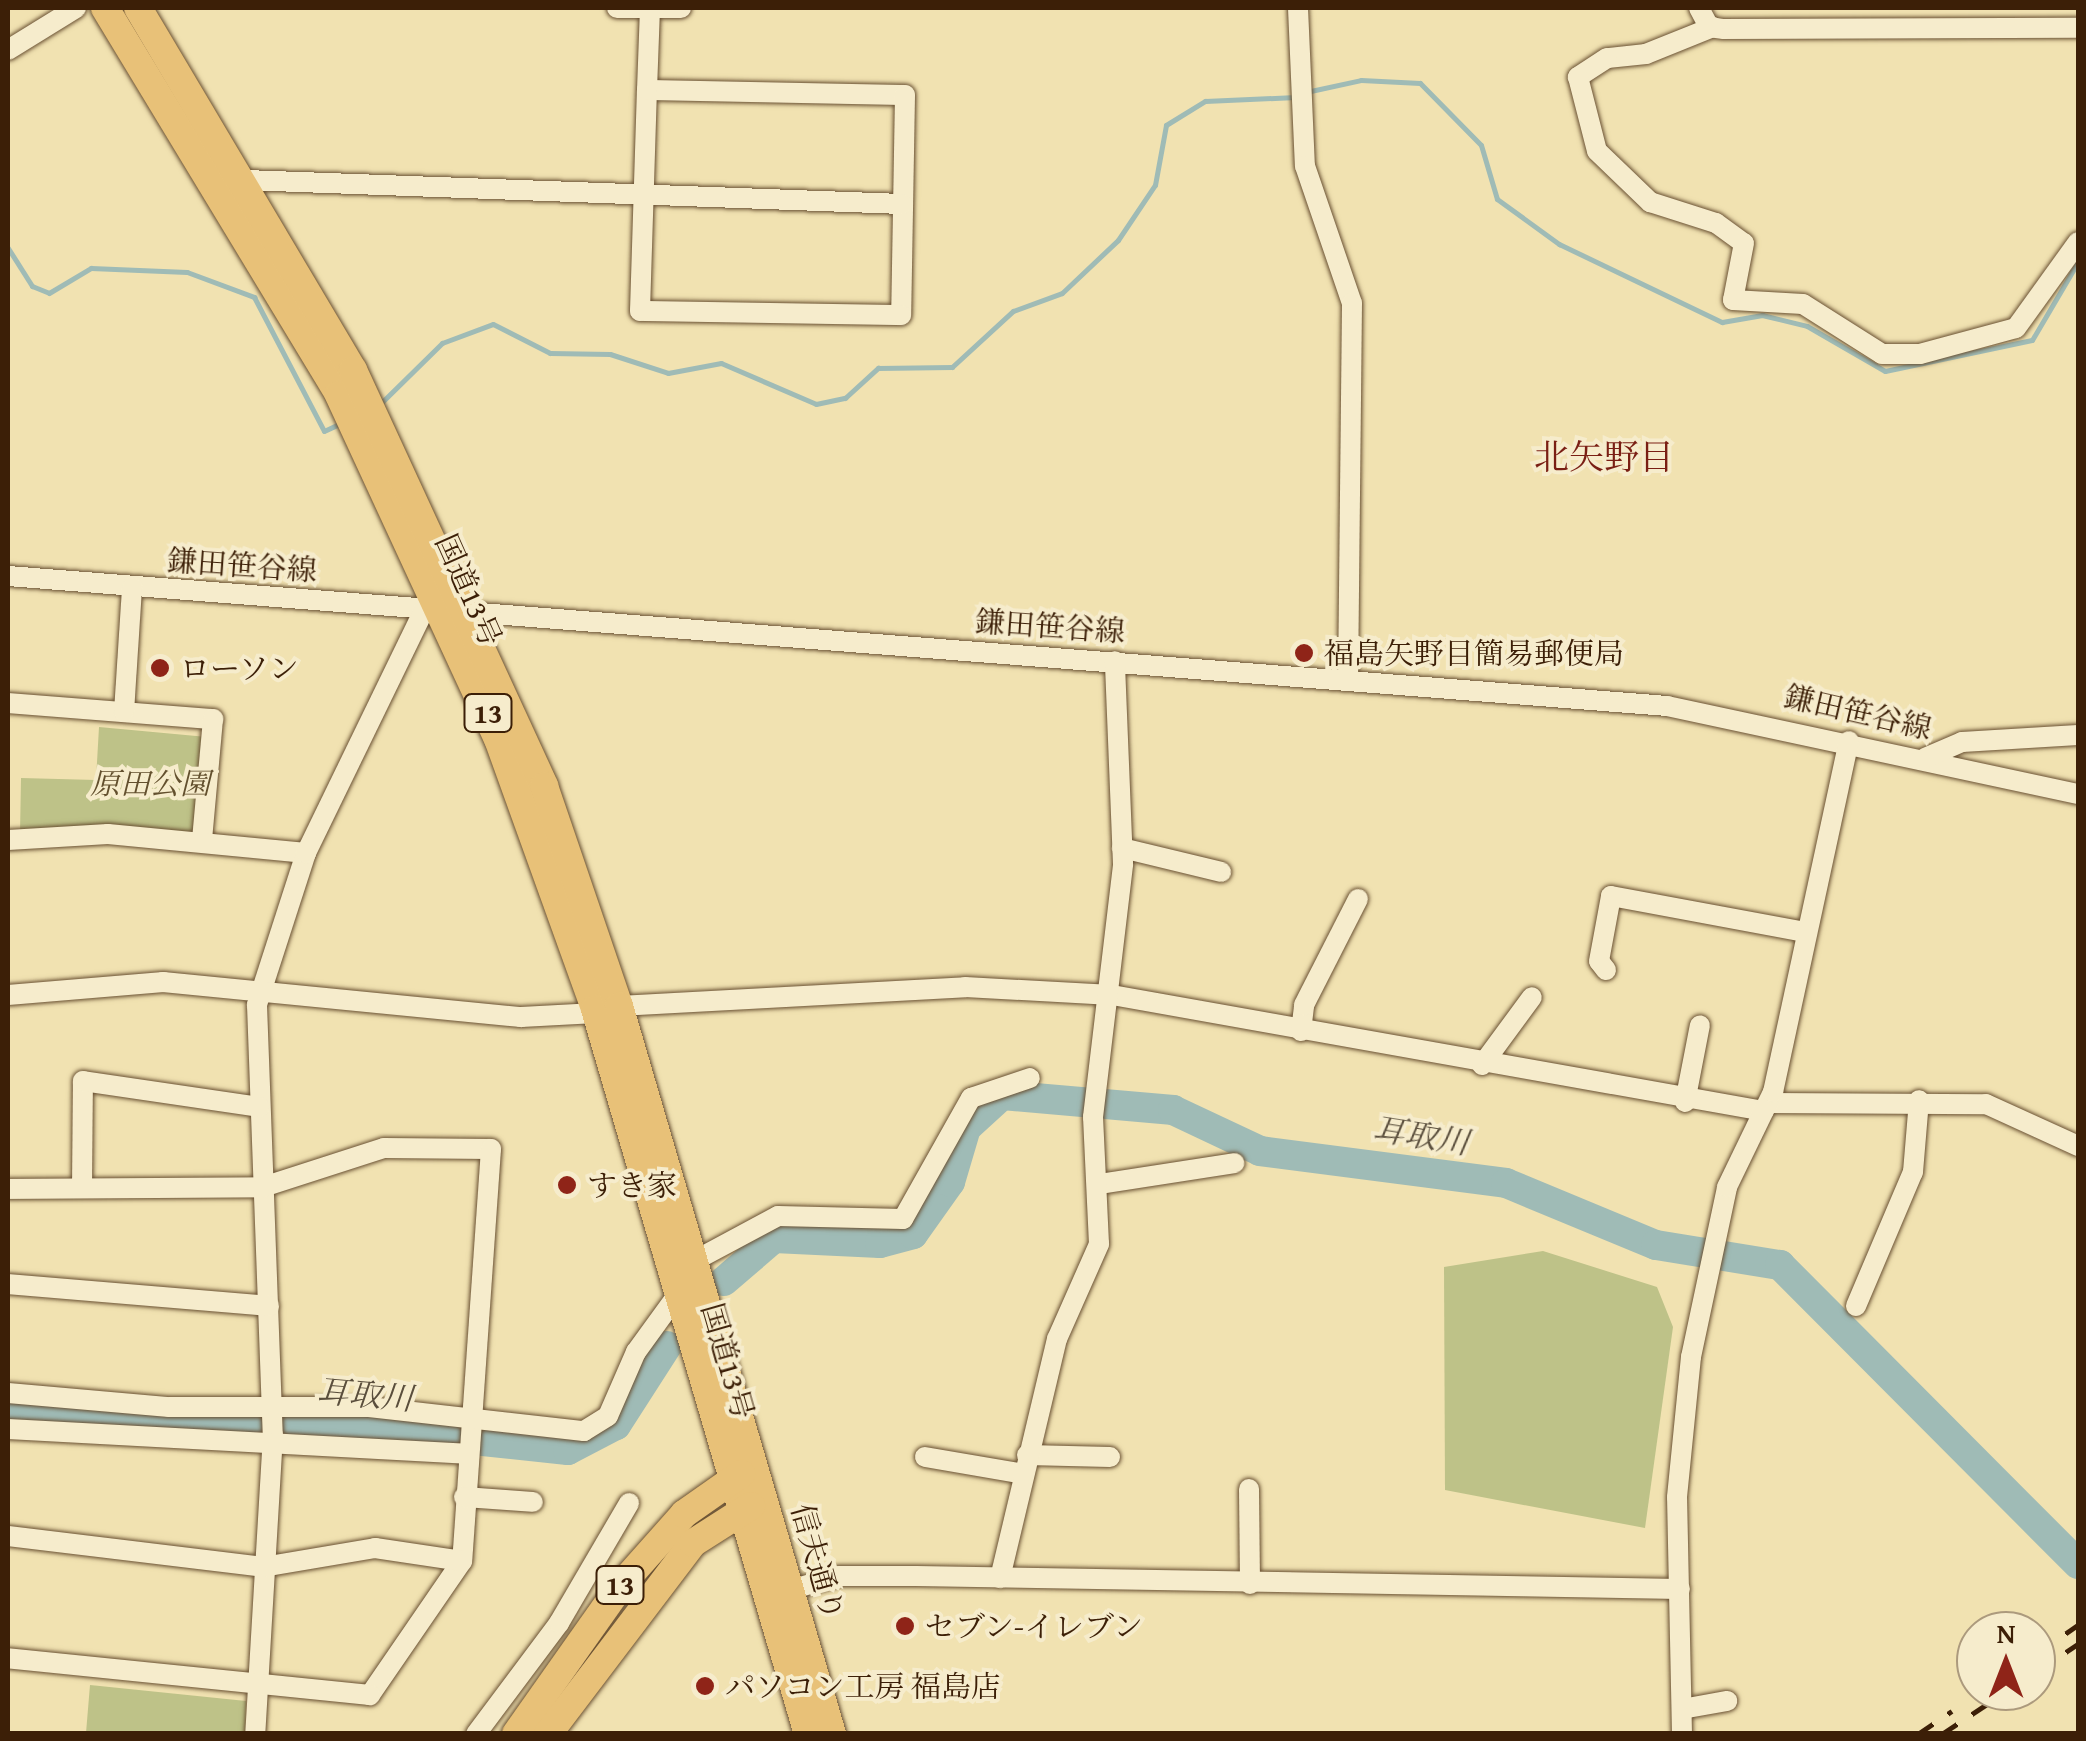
<!DOCTYPE html>
<html>
<head>
<meta charset="utf-8">
<style>
	body { margin:0 }
	#map { position:relative; width:2086px; height:1741px; overflow:hidden; background:#f1e2b1; font-family:"Gentium Book Plus","Noto Serif JP",serif }
	div>[style] { position:absolute }
	.green>* { inset:0; background:#bec288 }
	.stream>* { height:5px; margin:-2.5px; padding:0 2.5px; transform-origin:2.5px; border-radius:2.5px; background:#9fbbb6 }
	.river>* { height:30px; margin:-15px; padding:0 15px; transform-origin:15px; border-radius:15px; background:#9fbbb6 }
	.roads { filter:drop-shadow(0 0 2px #695032) drop-shadow(0 0 2px #695032) }
	.minor>* { height:20px; margin:-10px; padding:0 10px; transform-origin:10px; border-radius:10px; background:#f6eccc }
	.highway>* { height:28px; margin:-14px; padding:0 14px; transform-origin:14px; border-radius:14px; background:#e8c178 }
	.rail>* { height:5px; margin-top:-2.5px; transform-origin:0; background:repeating-linear-gradient(90deg,#3c1f07 0 18px,transparent 0 36px) }
	.dots>* { width:28px; height:28px; translate:-50% -50%; box-sizing:border-box; border:5px solid #f6eccc; border-radius:50% }
	span { translate:-50% -50%; white-space:nowrap; text-align:center; line-height:1.15; -webkit-text-stroke:8px #f6eccc; paint-order:stroke }
	.shield-label span { padding:2px 8px; background:#f6eccc; border:2px solid; border-radius:8px; -webkit-text-stroke-width:0 }
	.shield-label { font-size:28px; color:#3c1f07; font-weight:700 }
	.street-label { font-size:30px; color:#3c1f07 }
	.poi-label { font-size:30px; color:#3c1f07 }
	.left { translate:0 -50%; text-align:left }
	.park-label { font-size:30px; color:#63502e; font-style:italic }
	.water-label { font-size:32px; color:#5a4e3c; font-style:italic }
	.quarter-label { font-size:35px; color:#7a1f14 }
	.frame { position:absolute; inset:0; border:10px solid #3c1f07; pointer-events:none }
	.north { position:absolute; left:1956px; top:1611px; width:100px; height:100px; box-sizing:border-box; background:#f6eccc; border:2px solid #ac9a7d; border-radius:50%; rotate:0deg; font-size:28px; font-weight:700; line-height:40px; text-align:center; color:#3c1f07 }
	.north::after { content:''; display:block; margin:auto; width:35px; height:45px; background:#8f2418; clip-path:polygon(50% 0,100% 100%,50% 72%,0 100%) }
</style>
</head>
<body>
<div id="map">
	<div class="green">
		<div style="clip-path:polygon(99px 727px,207px 737px,198px 836px,20px 833px,21px 778px,96px 780px)"></div>
		<div style="clip-path:polygon(1543px 1251px,1657px 1287px,1673px 1327px,1645px 1528px,1445px 1490px,1444px 1267px)"></div>
		<div style="clip-path:polygon(90px 1685px,246px 1701px,245px 1733px,86px 1733px)"></div>
	</div>
	<div class="stream">
		<div style="left:1306px;top:92px;width:56px;rotate:-12.3deg"></div>
		<div style="left:1361px;top:80px;width:59px;rotate:2.9deg"></div>
		<div style="left:1420px;top:83px;width:87px;rotate:45.5deg"></div>
		<div style="left:1481px;top:145px;width:56px;rotate:73.5deg"></div>
		<div style="left:1497px;top:199px;width:77px;rotate:36deg"></div>
		<div style="left:1559px;top:244px;width:181px;rotate:25.6deg"></div>
		<div style="left:1722px;top:322px;width:41px;rotate:-9.9deg"></div>
		<div style="left:1762px;top:315px;width:46px;rotate:13.7deg"></div>
		<div style="left:1807px;top:326px;width:90px;rotate:30deg"></div>
		<div style="left:1885px;top:371px;width:150px;rotate:-11.9deg"></div>
		<div style="left:2032px;top:340px;width:91px;rotate:-59.5deg"></div>
		<div style="left:8px;top:248px;width:45px;rotate:57.7deg"></div>
		<div style="left:32px;top:286px;width:18px;rotate:22deg"></div>
		<div style="left:49px;top:293px;width:49px;rotate:-30.8deg"></div>
		<div style="left:91px;top:268px;width:96px;rotate:2.4deg"></div>
		<div style="left:187px;top:272px;width:72px;rotate:20.5deg"></div>
		<div style="left:254px;top:297px;width:151px;rotate:62.4deg"></div>
		<div style="left:324px;top:431px;width:21px;rotate:-25deg"></div>
		<div style="left:380px;top:404px;width:87px;rotate:-44.5deg"></div>
		<div style="left:442px;top:343px;width:54px;rotate:-20.4deg"></div>
		<div style="left:493px;top:324px;width:64px;rotate:27deg"></div>
		<div style="left:550px;top:353px;width:60px;rotate:1deg"></div>
		<div style="left:610px;top:354px;width:61px;rotate:18.1deg"></div>
		<div style="left:668px;top:373px;width:54px;rotate:-10.7deg"></div>
		<div style="left:721px;top:363px;width:103px;rotate:23.3deg"></div>
		<div style="left:816px;top:404px;width:30px;rotate:-12deg"></div>
		<div style="left:845px;top:398px;width:45px;rotate:-42.3deg"></div>
		<div style="left:878px;top:368px;width:74px;rotate:-0.8deg"></div>
		<div style="left:952px;top:367px;width:83px;rotate:-42.6deg"></div>
		<div style="left:1013px;top:311px;width:52px;rotate:-20.2deg"></div>
		<div style="left:1062px;top:293px;width:77px;rotate:-43.4deg"></div>
		<div style="left:1118px;top:240px;width:66px;rotate:-56.1deg"></div>
		<div style="left:1155px;top:185px;width:61px;rotate:-79.6deg"></div>
		<div style="left:1166px;top:125px;width:46px;rotate:-31.6deg"></div>
		<div style="left:1205px;top:101px;width:91px;rotate:-2.5deg"></div>
	</div>
	<div class="river">
		<div style="left:724px;top:1281px;width:66px;rotate:-40.7deg"></div>
		<div style="left:774px;top:1238px;width:106px;rotate:2.7deg"></div>
		<div style="left:880px;top:1243px;width:34px;rotate:-15deg"></div>
		<div style="left:913px;top:1234px;width:64px;rotate:-54.6deg"></div>
		<div style="left:950px;top:1182px;width:56px;rotate:-73.5deg"></div>
		<div style="left:966px;top:1128px;width:49px;rotate:-42.5deg"></div>
		<div style="left:1002px;top:1095px;width:172px;rotate:5deg"></div>
		<div style="left:1173px;top:1110px;width:96px;rotate:25.2deg"></div>
		<div style="left:1260px;top:1151px;width:248px;rotate:7.4deg"></div>
		<div style="left:1506px;top:1183px;width:162px;rotate:22.5deg"></div>
		<div style="left:1656px;top:1245px;width:126px;rotate:9.2deg"></div>
		<div style="left:1780px;top:1265px;width:422px;rotate:45.1deg"></div>
		<div style="left:8px;top:1413px;width:110px;rotate:6.3deg"></div>
		<div style="left:117px;top:1425px;width:213px"></div>
		<div style="left:330px;top:1425px;width:239px;rotate:6deg"></div>
		<div style="left:568px;top:1450px;width:54px;rotate:-27.5deg"></div>
		<div style="left:616px;top:1425px;width:94px;rotate:-57.2deg"></div>
	</div>
	<div class="roads">
		<div class="minor">
			<div style="left:617px;top:8px;width:64px"></div>
			<div style="left:1298px;top:8px;width:158px;rotate:87.5deg"></div>
			<div style="left:1305px;top:166px;width:145px;rotate:71.1deg"></div>
			<div style="left:1352px;top:303px;width:374px;rotate:90.6deg"></div>
			<div style="left:1699px;top:8px;width:21px;rotate:62deg"></div>
			<div style="left:1709px;top:27px;width:15px;rotate:8deg"></div>
			<div style="left:1724px;top:29px;width:354px;rotate:-0.2deg"></div>
			<div style="left:1713px;top:27px;width:72px;rotate:158.1deg"></div>
			<div style="left:1646px;top:54px;width:39px;rotate:174deg"></div>
			<div style="left:1607px;top:58px;width:35px;rotate:147deg"></div>
			<div style="left:1578px;top:77px;width:76px;rotate:75.6deg"></div>
			<div style="left:1597px;top:151px;width:74px;rotate:43.9deg"></div>
			<div style="left:1650px;top:202px;width:69px;rotate:17.7deg"></div>
			<div style="left:1716px;top:223px;width:34px;rotate:36deg"></div>
			<div style="left:1744px;top:243px;width:58px;rotate:100.9deg"></div>
			<div style="left:1733px;top:300px;width:70px;rotate:3.3deg"></div>
			<div style="left:1803px;top:304px;width:93px;rotate:32.3deg"></div>
			<div style="left:1882px;top:354px;width:38px"></div>
			<div style="left:1920px;top:354px;width:99px;rotate:-15.2deg"></div>
			<div style="left:2016px;top:328px;width:106px;rotate:-54.2deg"></div>
			<div style="left:8px;top:50px;width:80px;rotate:-31.7deg"></div>
			<div style="left:647px;top:90px;width:258px;rotate:1.1deg"></div>
			<div style="left:905px;top:95px;width:220px;rotate:91deg"></div>
			<div style="left:901px;top:315px;width:261px;rotate:-179.1deg"></div>
			<div style="left:640px;top:311px;width:221px;rotate:-88.2deg"></div>
			<div style="left:647px;top:90px;width:81px;rotate:-87.9deg"></div>
			<div style="left:245px;top:180px;width:657px;rotate:2.09deg"></div>
			<div style="left:8px;top:576px;width:1664px;rotate:4.48deg"></div>
			<div style="left:1667px;top:706px;width:420px;rotate:12.1deg"></div>
			<div style="left:8px;top:703px;width:206px;rotate:4.5deg"></div>
			<div style="left:213px;top:719px;width:121px;rotate:95.2deg"></div>
			<div style="left:124px;top:712px;width:125px;rotate:-86.3deg"></div>
			<div style="left:1925px;top:758px;width:40px;rotate:-23.4deg"></div>
			<div style="left:1962px;top:742px;width:116px;rotate:-3.5deg"></div>
			<div style="left:8px;top:840px;width:100px;rotate:-3.4deg"></div>
			<div style="left:108px;top:834px;width:199px;rotate:5.5deg"></div>
			<div style="left:306px;top:853px;width:160px;rotate:107.9deg"></div>
			<div style="left:257px;top:1005px;width:430px;rotate:87.9deg"></div>
			<div style="left:273px;top:1435px;width:300px;rotate:93.4deg"></div>
			<div style="left:1122px;top:848px;width:102px;rotate:13.6deg"></div>
			<div style="left:306px;top:853px;width:272px;rotate:-64.1deg"></div>
			<div style="left:1606px;top:970px;width:11px;rotate:-128deg"></div>
			<div style="left:1599px;top:961px;width:66px;rotate:-79.5deg"></div>
			<div style="left:1611px;top:896px;width:198px;rotate:10.5deg"></div>
			<div style="left:8px;top:995px;width:156px;rotate:-4.8deg"></div>
			<div style="left:163px;top:982px;width:360px;rotate:5.6deg"></div>
			<div style="left:521px;top:1017px;width:75px;rotate:-3.1deg"></div>
			<div style="left:619px;top:1006px;width:347px;rotate:-3.1deg"></div>
			<div style="left:965px;top:987px;width:147px;rotate:3.1deg"></div>
			<div style="left:1112px;top:995px;width:662px;rotate:10.09deg"></div>
			<div style="left:1301px;top:1031px;width:26px;rotate:-83deg"></div>
			<div style="left:1304px;top:1005px;width:119px;rotate:-63deg"></div>
			<div style="left:1482px;top:1065px;width:84px;rotate:-53.7deg"></div>
			<div style="left:1685px;top:1102px;width:78px;rotate:-79deg"></div>
			<div style="left:1768px;top:1103px;width:218px;rotate:0.3deg"></div>
			<div style="left:1986px;top:1104px;width:101px;rotate:24.5deg"></div>
			<div style="left:1099px;top:1184px;width:137px;rotate:-8.8deg"></div>
			<div style="left:82px;top:1188px;width:107px;rotate:-89.5deg"></div>
			<div style="left:83px;top:1081px;width:178px;rotate:8.4deg"></div>
			<div style="left:8px;top:1189px;width:255px;rotate:-0.4deg"></div>
			<div style="left:263px;top:1187px;width:127px;rotate:-17.9deg"></div>
			<div style="left:384px;top:1148px;width:107px;rotate:0.5deg"></div>
			<div style="left:491px;top:1149px;width:413px;rotate:94deg"></div>
			<div style="left:462px;top:1561px;width:163px;rotate:124.5deg"></div>
			<div style="left:370px;top:1695px;width:364px;rotate:-174.2deg"></div>
			<div style="left:694px;top:1261px;width:95px;rotate:-28.2deg"></div>
			<div style="left:778px;top:1216px;width:125px;rotate:1.4deg"></div>
			<div style="left:903px;top:1219px;width:139px;rotate:-60.7deg"></div>
			<div style="left:971px;top:1098px;width:62px;rotate:-18.7deg"></div>
			<div style="left:8px;top:1284px;width:262px;rotate:4.8deg"></div>
			<div style="left:1856px;top:1306px;width:146px;rotate:-67deg"></div>
			<div style="left:1913px;top:1172px;width:72px;rotate:-85.2deg"></div>
			<div style="left:8px;top:1393px;width:162px;rotate:5deg"></div>
			<div style="left:169px;top:1407px;width:200px"></div>
			<div style="left:369px;top:1407px;width:216px;rotate:6.4deg"></div>
			<div style="left:584px;top:1431px;width:28px;rotate:-32deg"></div>
			<div style="left:608px;top:1416px;width:70px;rotate:-66.4deg"></div>
			<div style="left:636px;top:1352px;width:68px;rotate:-54deg"></div>
			<div style="left:8px;top:1429px;width:459px;rotate:3.1deg"></div>
			<div style="left:1027px;top:1455px;width:83px;rotate:1.4deg"></div>
			<div style="left:925px;top:1457px;width:100px;rotate:9.7deg"></div>
			<div style="left:1249px;top:1489px;width:95px;rotate:89.4deg"></div>
			<div style="left:464px;top:1497px;width:69px;rotate:4.1deg"></div>
			<div style="left:8px;top:1536px;width:257px;rotate:6.9deg"></div>
			<div style="left:263px;top:1567px;width:114px;rotate:-9.6deg"></div>
			<div style="left:375px;top:1548px;width:88px;rotate:8.5deg"></div>
			<div style="left:1000px;top:1578px;width:246px;rotate:-76.6deg"></div>
			<div style="left:1057px;top:1339px;width:104px;rotate:-66.1deg"></div>
			<div style="left:1099px;top:1244px;width:127px;rotate:-92.7deg"></div>
			<div style="left:1093px;top:1117px;width:255px;rotate:-83.2deg"></div>
			<div style="left:1123px;top:864px;width:203px;rotate:-92.3deg"></div>
			<div style="left:793px;top:1589px;width:48px;rotate:-15.8deg"></div>
			<div style="left:839px;top:1576px;width:77px"></div>
			<div style="left:916px;top:1576px;width:764px;rotate:0.97deg"></div>
			<div style="left:1682px;top:1709px;width:46px;rotate:-10.1deg"></div>
			<div style="left:476px;top:1734px;width:139px;rotate:-53.2deg"></div>
			<div style="left:559px;top:1623px;width:139px;rotate:-59.7deg"></div>
			<div style="left:1682px;top:1734px;width:237px;rotate:-91.2deg"></div>
			<div style="left:1677px;top:1497px;width:141px;rotate:-84.3deg"></div>
			<div style="left:1691px;top:1357px;width:174px;rotate:-78deg"></div>
			<div style="left:1727px;top:1187px;width:106px;rotate:-64.2deg"></div>
			<div style="left:1773px;top:1092px;width:359px;rotate:-77.8deg"></div>
		</div>
		<div class="highway">
			<div style="left:105px;top:8px;width:452px;rotate:58.8deg"></div>
			<div style="left:339px;top:395px;width:379px;rotate:65.2deg"></div>
			<div style="left:498px;top:739px;width:287px;rotate:70.2deg"></div>
			<div style="left:595px;top:1009px;width:756px;rotate:73.63deg"></div>
			<div style="left:138px;top:8px;width:421px;rotate:59.3deg"></div>
			<div style="left:353px;top:370px;width:458px;rotate:65.3deg"></div>
			<div style="left:544px;top:786px;width:232px;rotate:71.2deg"></div>
			<div style="left:619px;top:1006px;width:759px;rotate:73.69deg"></div>
			<div style="left:516px;top:1734px;width:182px;rotate:-54.8deg"></div>
			<div style="left:621px;top:1585px;width:95px;rotate:-48.4deg"></div>
			<div style="left:684px;top:1514px;width:70px;rotate:-35.1deg"></div>
			<div style="left:548px;top:1734px;width:240px;rotate:-52.8deg"></div>
			<div style="left:693px;top:1543px;width:69px;rotate:-32.5deg"></div>
		</div>
	</div>
	<div class="rail">
		<div style="left:2036px;top:1654px;width:51px;rotate:-34.6deg"></div>
		<div style="left:2036px;top:1672px;width:50px;rotate:-33.7deg"></div>
		<div style="left:1918px;top:1734px;width:41px;rotate:-34.1deg"></div>
		<div style="left:1942px;top:1734px;width:78px;rotate:-33.5deg"></div>
	</div>
	<div class="dots">
		<div style="left:1304px;top:653px;background:#8f2418"></div>
		<div style="left:160px;top:668px;background:#8f2418"></div>
		<div style="left:567px;top:1185px;background:#8f2418"></div>
		<div style="left:905px;top:1626px;background:#8f2418"></div>
		<div style="left:705px;top:1686px;background:#8f2418"></div>
	</div>
	<div class="shield-label">
		<span style="left:488px;top:713px">13</span>
		<span style="left:620px;top:1585px">13</span>
	</div>
	<div class="street-label">
		<span style="left:242px;top:565px;rotate:4deg">鎌田笹谷線</span>
		<span style="left:469px;top:590px;rotate:66deg">国道13号</span>
		<span style="left:1050px;top:626px;rotate:4deg">鎌田笹谷線</span>
		<span style="left:1858px;top:712px;rotate:13deg">鎌田笹谷線</span>
		<span style="left:728px;top:1361px;rotate:74deg">国道13号</span>
		<span style="left:818px;top:1562px;rotate:74deg">信夫通り</span>
	</div>
	<div class="poi-label">
		<span class="left" style="left:1324px;top:653px">福島矢野目簡易郵便局</span>
		<span class="left" style="left:180px;top:668px">ローソン</span>
		<span class="left" style="left:587px;top:1185px">すき家</span>
		<span class="left" style="left:925px;top:1626px">セブン-イレブン</span>
		<span class="left" style="left:725px;top:1686px">パソコン工房 福島店</span>
	</div>
	<div class="park-label">
		<span style="left:150px;top:783px">原田公園</span>
	</div>
	<div class="water-label">
		<span style="left:1421px;top:1136px;rotate:9deg">耳取川</span>
		<span style="left:365px;top:1395px;rotate:5deg">耳取川</span>
	</div>
	<div class="quarter-label">
		<span style="left:1604px;top:457px">北矢野目</span>
	</div>
	<div class="frame"></div>
	<div class="north">N</div>
</div>
</body>
</html>
